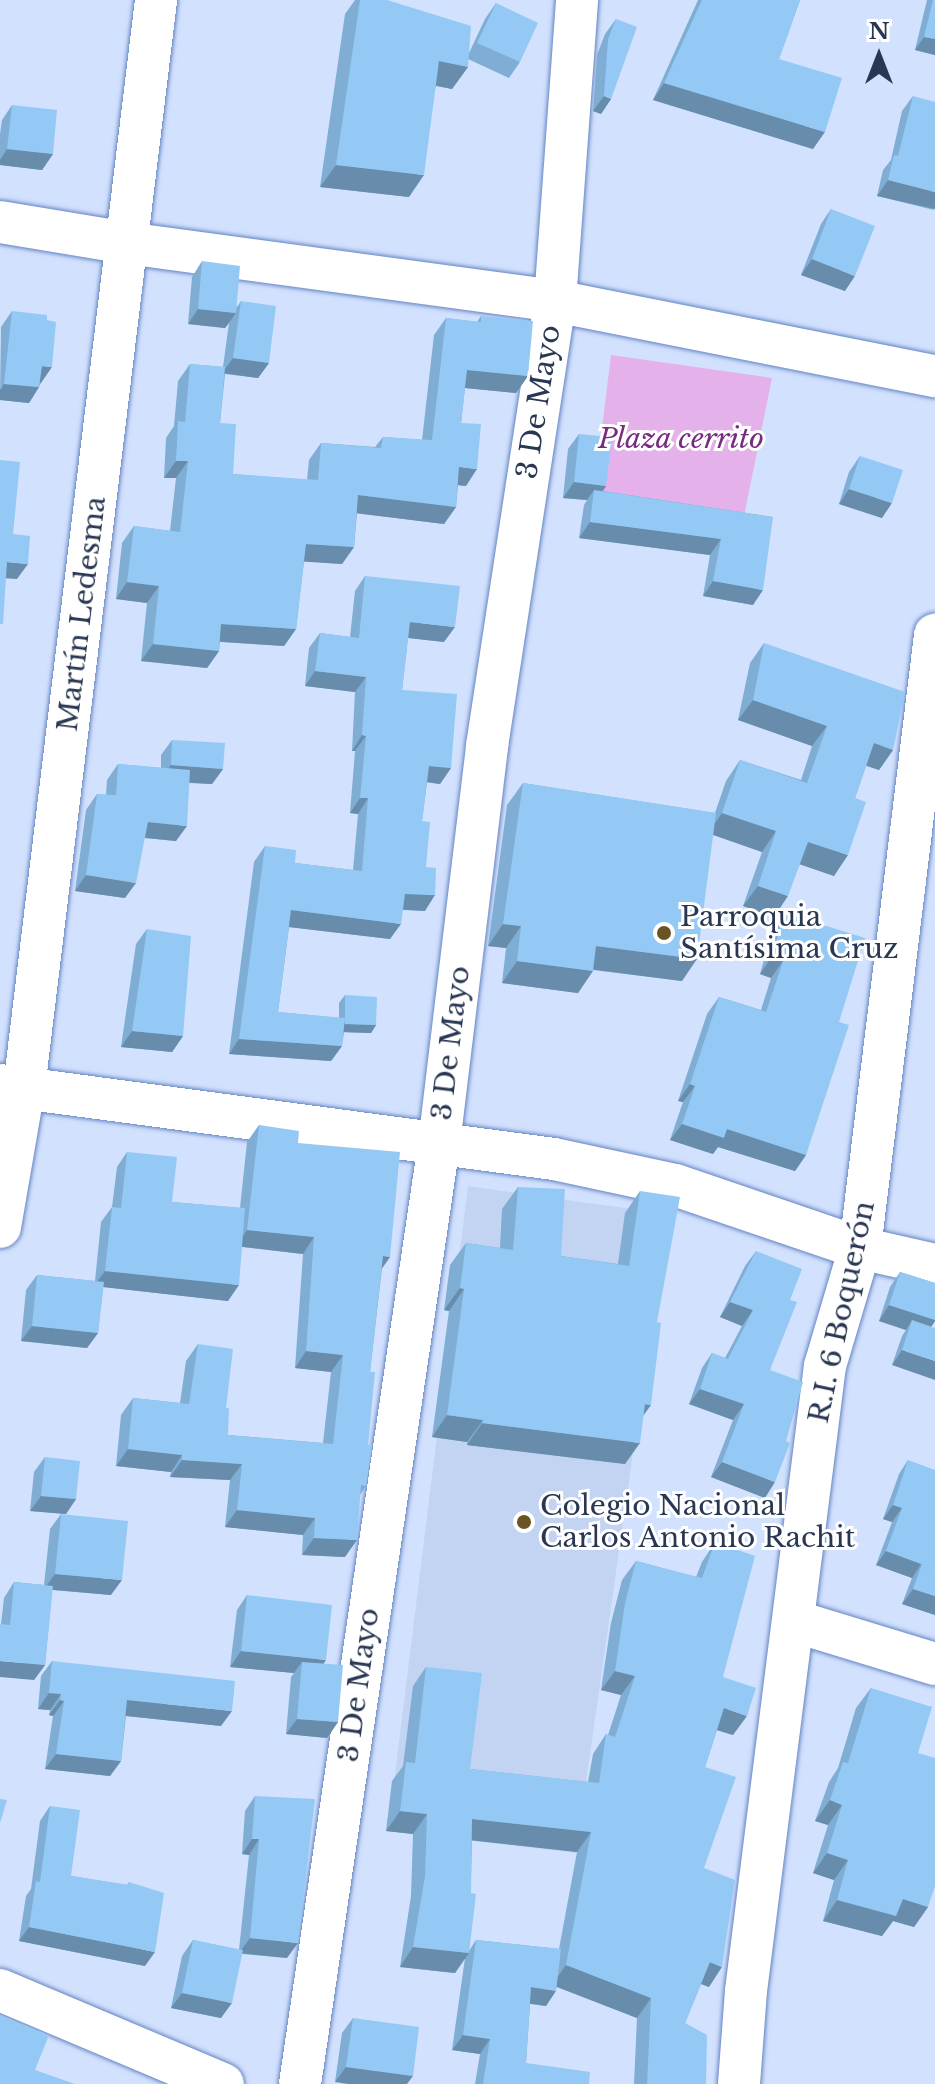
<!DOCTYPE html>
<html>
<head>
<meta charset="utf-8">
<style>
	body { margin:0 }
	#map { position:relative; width:935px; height:2084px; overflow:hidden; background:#d2e1fd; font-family:"Libre Baskerville",serif }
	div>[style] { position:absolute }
	.built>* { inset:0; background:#c3d3f2 }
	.green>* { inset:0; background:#e5b1ea }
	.roads { filter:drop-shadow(0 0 2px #6484c4) drop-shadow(0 0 2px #6484c4) }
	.minor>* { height:42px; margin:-21px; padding:0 21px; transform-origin:21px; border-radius:21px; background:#fff }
	.wall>* { inset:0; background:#7fadd3 }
	.shaded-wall>* { inset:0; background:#688dac }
	.building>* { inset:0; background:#94c9f5 }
	.dots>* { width:22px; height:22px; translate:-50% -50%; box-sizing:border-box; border:4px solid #fff; border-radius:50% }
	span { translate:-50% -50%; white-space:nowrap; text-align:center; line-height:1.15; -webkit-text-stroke:6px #fff; paint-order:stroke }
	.street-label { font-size:28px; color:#293752 }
	.park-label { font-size:28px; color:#772c80; font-style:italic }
	.poi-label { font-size:28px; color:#293752 }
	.left { translate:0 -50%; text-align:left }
	.north { position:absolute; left:839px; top:16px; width:80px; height:80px; -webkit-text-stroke:6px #fff; paint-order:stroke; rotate:0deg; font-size:22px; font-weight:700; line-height:32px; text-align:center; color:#293752 }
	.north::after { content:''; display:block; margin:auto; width:28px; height:36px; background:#293752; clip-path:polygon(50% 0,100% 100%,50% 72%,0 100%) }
</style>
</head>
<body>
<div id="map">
	<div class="built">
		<div style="clip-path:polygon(468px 1186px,667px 1214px,576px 1853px,388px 1831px)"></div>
	</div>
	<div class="green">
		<div style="clip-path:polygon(611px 355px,772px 378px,743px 521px,593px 502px)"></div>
	</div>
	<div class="roads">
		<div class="minor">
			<div style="left:0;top:222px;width:129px;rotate:9.4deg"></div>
			<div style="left:127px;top:243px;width:432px;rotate:7.7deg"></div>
			<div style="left:555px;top:301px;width:387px;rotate:11.2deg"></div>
			<div style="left:0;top:1085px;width:559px;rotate:7.61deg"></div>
			<div style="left:554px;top:1159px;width:124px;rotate:12.1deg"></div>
			<div style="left:675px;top:1185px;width:195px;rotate:18.8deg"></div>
			<div style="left:860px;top:1248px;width:77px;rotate:12.8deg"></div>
			<div style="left:0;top:1227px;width:141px;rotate:-80.2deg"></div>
			<div style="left:24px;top:1088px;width:1096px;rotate:-83.08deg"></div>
			<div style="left:794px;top:1621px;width:147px;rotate:17deg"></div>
			<div style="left:0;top:1990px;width:242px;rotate:22.9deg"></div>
			<div style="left:300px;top:2084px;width:950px;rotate:-81.59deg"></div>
			<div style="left:439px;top:1144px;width:401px;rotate:-83.1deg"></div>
			<div style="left:487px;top:746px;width:450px;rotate:-81.3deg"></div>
			<div style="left:555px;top:301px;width:302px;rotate:-85.8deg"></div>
			<div style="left:739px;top:2084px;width:93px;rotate:-85.7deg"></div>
			<div style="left:746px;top:1991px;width:630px;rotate:-82.8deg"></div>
			<div style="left:825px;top:1366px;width:123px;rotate:-73.5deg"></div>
			<div style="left:860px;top:1248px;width:618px;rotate:-83.02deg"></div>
		</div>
	</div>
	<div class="wall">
		<div style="clip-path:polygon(355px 0,387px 0,469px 53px,485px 19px,496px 3px,520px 62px,509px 78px,468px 59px,468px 67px,452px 89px,436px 86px,409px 197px,320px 187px,345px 14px)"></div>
		<div style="clip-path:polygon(698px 0,800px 0,779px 59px,813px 149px,653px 100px)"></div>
		<div style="clip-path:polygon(927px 0,935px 0,935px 55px,915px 50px)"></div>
		<div style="clip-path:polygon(616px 19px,611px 99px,601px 114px,593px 111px,597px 55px,605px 34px)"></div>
		<div style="clip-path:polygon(913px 96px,934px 210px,877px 196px,883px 170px,891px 160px,902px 111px)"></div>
		<div style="clip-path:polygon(12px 105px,53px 154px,42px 170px,0 165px,0 134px,2px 120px)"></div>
		<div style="clip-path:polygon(831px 209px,845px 291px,801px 275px,821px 224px)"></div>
		<div style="clip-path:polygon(202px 261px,237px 307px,241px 301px,269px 363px,258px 378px,225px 374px,220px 423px,233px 474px,307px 480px,309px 460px,321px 443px,375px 447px,383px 437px,422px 440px,434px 335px,446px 318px,477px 322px,481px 316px,528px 376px,516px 393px,465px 388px,461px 423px,466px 486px,458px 485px,456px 507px,444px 524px,357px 513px,354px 547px,342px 564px,304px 561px,296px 629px,284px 646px,220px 642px,219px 651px,207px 668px,141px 661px,147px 603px,116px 599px,122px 543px,134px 526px,170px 531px,176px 478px,164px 478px,166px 438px,174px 426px,178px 381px,190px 364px,223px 367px,229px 323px,225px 328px,188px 324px,192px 277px)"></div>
		<div style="clip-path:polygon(12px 311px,41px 383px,39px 387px,29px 403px,0 400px,1px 327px)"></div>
		<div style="clip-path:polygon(579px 434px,606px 486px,603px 491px,773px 517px,753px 605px,703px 596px,710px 555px,579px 538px,584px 505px,587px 500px,563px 498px,568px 449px)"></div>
		<div style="clip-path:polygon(860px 456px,882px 518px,839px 504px,849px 472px)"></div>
		<div style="clip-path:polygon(365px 576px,444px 642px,408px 638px,402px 690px,451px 768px,440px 784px,427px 782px,422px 821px,426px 867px,425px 911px,403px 910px,390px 939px,289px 927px,278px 1012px,339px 1018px,339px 1003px,345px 995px,376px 1025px,371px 1033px,344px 1032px,342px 1046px,331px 1061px,229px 1054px,254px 862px,265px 846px,295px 863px,353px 870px,358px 814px,350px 813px,355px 751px,352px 751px,355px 692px,305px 686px,309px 648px,320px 633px,350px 637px,355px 591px)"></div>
		<div style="clip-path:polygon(764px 643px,893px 750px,879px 770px,866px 766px,855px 798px,834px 876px,800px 864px,774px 917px,743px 906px,762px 852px,713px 835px,682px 981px,593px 970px,578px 993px,502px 983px,506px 948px,488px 946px,507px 805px,523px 783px,715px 813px,726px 781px,740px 760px,801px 780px,812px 746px,738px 720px,750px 663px)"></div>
		<div style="clip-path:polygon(172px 740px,223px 769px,212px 784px,189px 783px,176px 841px,144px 838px,125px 898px,75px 891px,86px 810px,97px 794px,106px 795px,107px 780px,118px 764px,161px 768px,161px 755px)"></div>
		<div style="clip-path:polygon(785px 913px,839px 1022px,806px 1155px,795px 1171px,718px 1147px,713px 1154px,670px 1140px,683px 1102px,678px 1101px,707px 1014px,719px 997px,761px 1010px,771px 978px,760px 974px,773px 929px)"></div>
		<div style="clip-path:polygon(147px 929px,183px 1036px,172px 1052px,121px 1047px,136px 944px)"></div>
		<div style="clip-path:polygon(259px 1125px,298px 1143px,390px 1257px,382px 1268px,370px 1372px,366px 1486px,360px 1495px,345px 1557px,302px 1555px,303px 1535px,225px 1527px,230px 1480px,170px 1477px,171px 1472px,116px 1466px,121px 1415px,133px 1398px,180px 1403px,186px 1361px,198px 1344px,226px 1408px,228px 1435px,323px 1443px,331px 1372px,295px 1368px,303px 1254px,242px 1247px,228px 1301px,103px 1287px,98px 1333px,87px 1348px,21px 1341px,26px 1290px,37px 1275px,95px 1281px,101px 1222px,112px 1207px,117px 1167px,127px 1152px,172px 1202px,240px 1208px,247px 1142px)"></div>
		<div style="clip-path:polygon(518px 1187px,561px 1256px,618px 1264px,625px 1213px,640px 1191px,657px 1322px,643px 1415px,625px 1464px,467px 1445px,467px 1442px,432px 1437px,449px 1311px,444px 1310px,450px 1265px,466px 1243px,500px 1248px,502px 1209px)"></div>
		<div style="clip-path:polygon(756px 1251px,790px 1300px,770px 1370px,765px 1498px,711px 1477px,733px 1420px,689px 1404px,702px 1368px,712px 1353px,725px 1358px,742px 1326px,720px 1317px,745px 1266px)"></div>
		<div style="clip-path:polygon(900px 1272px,935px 1283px,935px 1321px,931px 1327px,892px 1365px,902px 1336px,906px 1330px,879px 1321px,890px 1287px)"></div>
		<div style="clip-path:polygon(45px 1457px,76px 1499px,66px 1514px,30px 1511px,34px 1472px)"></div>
		<div style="clip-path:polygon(908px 1460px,935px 1615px,902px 1604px,912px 1578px,876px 1565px,892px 1522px,883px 1519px,899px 1474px)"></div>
		<div style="clip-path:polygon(61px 1514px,111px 1595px,52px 1590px,45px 1665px,34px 1680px,1px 1624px,4px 1598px,14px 1582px,44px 1585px,50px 1529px)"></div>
		<div style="clip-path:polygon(evenodd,715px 1542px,723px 1677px,733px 1735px,717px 1730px,705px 1767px,704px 1868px,709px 1987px,701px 1984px,685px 2023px,706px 2084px,634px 2084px,637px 2018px,557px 1987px,546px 2006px,530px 2004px,526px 2063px,589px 2084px,475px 2084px,480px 2054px,452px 2050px,465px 1958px,455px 1973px,400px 1967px,411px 1896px,413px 1834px,386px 1831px,392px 1781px,403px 1766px,413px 1686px,426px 1667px,470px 1769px,588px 1782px,593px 1754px,606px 1734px,608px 1735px,621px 1695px,601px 1690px,611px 1623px,622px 1580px,636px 1561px,696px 1577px,702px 1562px,715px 1542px,472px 1840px,577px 1852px,559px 1949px,476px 1940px,469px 1951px,472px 1840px)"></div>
		<div style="clip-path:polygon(247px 1595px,324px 1664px,338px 1722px,327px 1738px,286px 1734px,291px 1677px,294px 1673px,230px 1667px,237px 1610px)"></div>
		<div style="clip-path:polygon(52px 1661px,221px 1726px,126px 1716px,121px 1761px,110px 1776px,45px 1769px,53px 1716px,49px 1715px,50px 1710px,38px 1709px,41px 1676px)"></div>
		<div style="clip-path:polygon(871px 1688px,918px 1753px,928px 1907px,914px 1927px,893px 1921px,882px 1936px,823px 1921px,834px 1880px,813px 1873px,828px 1825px,815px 1821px,829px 1782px,838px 1768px,856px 1708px)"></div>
		<div style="clip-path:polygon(255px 1796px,287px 1958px,242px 1954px,221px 2018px,171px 2008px,182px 1956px,193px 1940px,239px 1950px,249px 1855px,242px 1854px,245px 1811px)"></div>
		<div style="clip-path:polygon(50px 1806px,71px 1876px,127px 1885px,129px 1882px,145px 1966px,19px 1941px,26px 1896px,31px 1889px,40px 1821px)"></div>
		<div style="clip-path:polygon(353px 2018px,413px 2076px,335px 2082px,342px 2033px)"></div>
	</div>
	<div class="shaded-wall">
		<div style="clip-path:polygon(924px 37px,935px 39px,935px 55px,915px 50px)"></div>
		<div style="clip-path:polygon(439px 61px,468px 67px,452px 89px,423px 83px)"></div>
		<div style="clip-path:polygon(664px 83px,825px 132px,813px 149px,653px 100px)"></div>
		<div style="clip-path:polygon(604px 96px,611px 99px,601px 114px,593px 111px)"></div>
		<div style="clip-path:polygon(7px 149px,53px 154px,42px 170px,0 165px,0 160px)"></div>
		<div style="clip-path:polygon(336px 165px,424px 175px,409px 197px,320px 187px)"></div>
		<div style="clip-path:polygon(888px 180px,935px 192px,935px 209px,877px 196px)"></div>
		<div style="clip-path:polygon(812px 259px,855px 276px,845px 291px,801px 275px)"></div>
		<div style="clip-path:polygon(198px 309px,236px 313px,225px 328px,188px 324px)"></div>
		<div style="clip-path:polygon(233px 358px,269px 363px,258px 378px,222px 373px)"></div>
		<div style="clip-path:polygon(42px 366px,52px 367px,41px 383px,31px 382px)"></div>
		<div style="clip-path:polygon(467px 370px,528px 376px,516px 393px,455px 387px)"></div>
		<div style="clip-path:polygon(4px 384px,39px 387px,29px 403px,0 400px,0 390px)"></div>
		<div style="clip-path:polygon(176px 461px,188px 461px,176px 478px,164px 478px)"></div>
		<div style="clip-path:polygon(459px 467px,477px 469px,466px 486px,447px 484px)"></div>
		<div style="clip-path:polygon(574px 482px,606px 486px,596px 502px,594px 490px,587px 500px,563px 498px)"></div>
		<div style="clip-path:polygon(849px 489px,892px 503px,882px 518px,839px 504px)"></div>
		<div style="clip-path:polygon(358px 495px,456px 507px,444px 524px,346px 512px)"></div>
		<div style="clip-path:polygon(590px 522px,721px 539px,710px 555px,579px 538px)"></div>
		<div style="clip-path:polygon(306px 544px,354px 547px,342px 564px,294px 561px)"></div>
		<div style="clip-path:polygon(7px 562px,28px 564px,17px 579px,0 578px)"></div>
		<div style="clip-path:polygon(713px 581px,763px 590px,753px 605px,703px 596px)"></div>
		<div style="clip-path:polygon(127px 582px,159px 586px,147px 603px,116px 599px)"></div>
		<div style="clip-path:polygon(410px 622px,455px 627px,444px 642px,400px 637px)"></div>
		<div style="clip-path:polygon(221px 624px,296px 629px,284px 646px,210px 641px)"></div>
		<div style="clip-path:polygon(153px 644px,219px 651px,207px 668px,141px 661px)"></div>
		<div style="clip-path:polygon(315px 671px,366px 677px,355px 692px,305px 686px)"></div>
		<div style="clip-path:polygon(753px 700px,827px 726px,812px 746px,738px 720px)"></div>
		<div style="clip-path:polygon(362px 735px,366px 736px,355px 751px,352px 751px)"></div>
		<div style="clip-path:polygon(874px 743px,893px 750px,879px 770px,860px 763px)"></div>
		<div style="clip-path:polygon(171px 765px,223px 769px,212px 784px,160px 781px)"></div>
		<div style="clip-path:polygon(429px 766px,451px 768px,440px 784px,418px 781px)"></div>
		<div style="clip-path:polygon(360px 798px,368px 798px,358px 814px,350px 813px)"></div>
		<div style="clip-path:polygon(722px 813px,776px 831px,762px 852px,708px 833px)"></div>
		<div style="clip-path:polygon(148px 822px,187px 826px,176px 841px,137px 837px)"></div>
		<div style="clip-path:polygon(808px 842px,848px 855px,834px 876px,793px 862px)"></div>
		<div style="clip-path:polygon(86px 875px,136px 883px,125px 898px,75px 891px)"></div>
		<div style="clip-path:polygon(758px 886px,788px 896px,774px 917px,743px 906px)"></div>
		<div style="clip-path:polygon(405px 894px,435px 895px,425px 911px,394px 909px)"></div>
		<div style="clip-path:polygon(291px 910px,401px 924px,390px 939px,280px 926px)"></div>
		<div style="clip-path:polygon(503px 924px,521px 926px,506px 948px,488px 946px)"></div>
		<div style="clip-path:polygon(596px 946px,697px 959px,682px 981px,581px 968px)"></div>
		<div style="clip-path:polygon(771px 958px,783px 961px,771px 978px,760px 974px)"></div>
		<div style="clip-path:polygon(517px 961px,593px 971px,578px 993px,502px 983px)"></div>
		<div style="clip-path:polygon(344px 1024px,376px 1025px,371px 1033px,338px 1032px)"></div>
		<div style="clip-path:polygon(132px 1031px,183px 1036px,172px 1052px,121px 1047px)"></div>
		<div style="clip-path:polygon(239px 1039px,342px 1046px,331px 1061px,229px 1054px)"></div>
		<div style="clip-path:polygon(690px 1084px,695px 1086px,683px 1102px,678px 1101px)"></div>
		<div style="clip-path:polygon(682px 1124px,727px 1129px,806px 1155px,795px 1171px,718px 1147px,713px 1154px,670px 1140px)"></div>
		<div style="clip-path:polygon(247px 1230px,314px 1237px,303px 1254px,236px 1246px)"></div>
		<div style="clip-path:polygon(383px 1256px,390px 1257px,378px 1274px)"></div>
		<div style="clip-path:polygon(105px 1271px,239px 1285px,228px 1301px,94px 1286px)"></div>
		<div style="clip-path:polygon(460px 1288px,464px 1289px,449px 1311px,444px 1310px)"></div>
		<div style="clip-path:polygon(730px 1302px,753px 1310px,742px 1326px,720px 1317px)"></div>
		<div style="clip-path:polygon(889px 1305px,935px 1320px,935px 1321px,925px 1336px,912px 1320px,906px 1330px,879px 1321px)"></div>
		<div style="clip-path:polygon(32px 1326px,98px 1333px,87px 1348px,21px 1341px)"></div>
		<div style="clip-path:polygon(902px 1350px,935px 1361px,935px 1380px,892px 1365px)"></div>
		<div style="clip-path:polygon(306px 1351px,343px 1355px,331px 1372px,295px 1368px)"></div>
		<div style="clip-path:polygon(700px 1389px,744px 1404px,733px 1420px,689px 1404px)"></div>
		<div style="clip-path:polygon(645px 1404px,651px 1405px,635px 1427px)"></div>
		<div style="clip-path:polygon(447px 1415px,483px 1420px,467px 1442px,432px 1437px)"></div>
		<div style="clip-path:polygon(482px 1423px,640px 1443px,625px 1464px,467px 1445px)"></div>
		<div style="clip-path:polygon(128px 1449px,182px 1455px,171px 1472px,116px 1466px)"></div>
		<div style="clip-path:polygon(182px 1460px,242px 1464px,230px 1480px,170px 1477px)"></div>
		<div style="clip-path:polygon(722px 1462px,775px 1482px,765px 1498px,711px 1477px)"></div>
		<div style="clip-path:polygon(41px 1496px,76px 1499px,66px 1514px,30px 1511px)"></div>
		<div style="clip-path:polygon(893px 1505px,902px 1508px,892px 1522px,883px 1519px)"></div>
		<div style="clip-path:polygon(237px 1510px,315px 1518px,303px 1535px,225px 1527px)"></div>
		<div style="clip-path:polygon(314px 1538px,357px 1540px,345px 1557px,302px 1555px)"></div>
		<div style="clip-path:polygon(886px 1551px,921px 1564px,912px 1578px,876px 1565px)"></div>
		<div style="clip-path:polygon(55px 1574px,122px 1580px,111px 1595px,44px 1589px)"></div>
		<div style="clip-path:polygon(913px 1589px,935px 1596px,935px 1615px,902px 1604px)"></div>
		<div style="clip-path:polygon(241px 1651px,326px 1660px,316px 1675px,302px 1662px,294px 1673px,230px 1667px)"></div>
		<div style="clip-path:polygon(0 1661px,45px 1665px,34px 1680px,0 1677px)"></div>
		<div style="clip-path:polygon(615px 1671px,635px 1676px,621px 1695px,601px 1690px)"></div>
		<div style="clip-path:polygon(49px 1693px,61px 1694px,50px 1710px,38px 1709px)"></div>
		<div style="clip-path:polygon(60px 1700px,64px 1701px,53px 1716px,49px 1715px)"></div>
		<div style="clip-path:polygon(127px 1700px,232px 1711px,221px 1726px,117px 1715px)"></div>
		<div style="clip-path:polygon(724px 1708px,747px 1716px,733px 1735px,710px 1728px)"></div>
		<div style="clip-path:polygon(297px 1719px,338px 1722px,327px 1738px,286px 1734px)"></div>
		<div style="clip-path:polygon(56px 1754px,121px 1761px,110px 1776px,45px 1769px)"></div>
		<div style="clip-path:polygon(830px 1800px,842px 1805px,828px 1825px,815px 1821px)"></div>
		<div style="clip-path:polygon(400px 1811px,427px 1814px,413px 1834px,386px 1831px)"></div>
		<div style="clip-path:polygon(472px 1819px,591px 1832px,577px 1852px,459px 1839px)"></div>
		<div style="clip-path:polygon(252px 1839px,259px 1839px,249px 1855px,242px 1854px)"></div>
		<div style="clip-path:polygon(827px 1853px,848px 1860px,834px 1880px,813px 1873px)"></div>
		<div style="clip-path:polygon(903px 1899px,928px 1907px,914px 1927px,893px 1921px,882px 1936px,823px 1921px,837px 1900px)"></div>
		<div style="clip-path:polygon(29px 1927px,155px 1952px,145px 1966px,19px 1941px)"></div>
		<div style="clip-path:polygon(250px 1938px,298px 1943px,287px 1958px,239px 1953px)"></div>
		<div style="clip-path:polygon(413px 1947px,469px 1953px,455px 1973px,400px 1967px)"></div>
		<div style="clip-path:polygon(710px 1962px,722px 1967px,709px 1987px,696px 1982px)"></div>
		<div style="clip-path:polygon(566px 1965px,651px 1998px,637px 2018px,552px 1985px)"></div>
		<div style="clip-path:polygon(531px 1987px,556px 1991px,546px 2006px,520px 2002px)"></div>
		<div style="clip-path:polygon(182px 1993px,232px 2003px,221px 2018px,171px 2008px)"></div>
		<div style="clip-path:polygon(463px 2035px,490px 2039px,480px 2054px,452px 2050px)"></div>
		<div style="clip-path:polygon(346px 2067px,413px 2076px,407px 2084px,348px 2084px,335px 2082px)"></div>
	</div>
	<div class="building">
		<div style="clip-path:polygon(360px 0,387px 0,471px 26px,468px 67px,439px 61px,424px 175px,336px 165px)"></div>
		<div style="clip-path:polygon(702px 0,800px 0,779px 59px,842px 78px,825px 132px,664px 83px)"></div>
		<div style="clip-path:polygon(933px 0,935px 0,935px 39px,924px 37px)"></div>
		<div style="clip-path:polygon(496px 3px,538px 23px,520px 62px,477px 43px)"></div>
		<div style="clip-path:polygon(616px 19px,637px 27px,611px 99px,604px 96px,608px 39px)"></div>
		<div style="clip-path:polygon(913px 96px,935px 102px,935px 192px,888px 180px,894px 155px,898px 156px)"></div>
		<div style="clip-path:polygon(12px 105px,57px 110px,53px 154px,7px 149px)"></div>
		<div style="clip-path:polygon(831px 209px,875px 226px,855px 276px,812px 259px)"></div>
		<div style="clip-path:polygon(202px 261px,240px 266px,236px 313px,198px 309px)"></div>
		<div style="clip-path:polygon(241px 301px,276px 306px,269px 363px,233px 358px)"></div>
		<div style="clip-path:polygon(12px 311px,47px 315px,47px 320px,56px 322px,52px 367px,42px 366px,39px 387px,4px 384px)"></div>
		<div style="clip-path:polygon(481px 316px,533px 321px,528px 376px,467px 370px,461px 423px,481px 424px,477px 469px,459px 467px,456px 507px,358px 495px,354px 547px,306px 544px,296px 629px,221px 624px,219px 651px,153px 644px,159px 586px,127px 582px,134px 526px,180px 532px,188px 461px,176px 461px,178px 421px,185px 422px,190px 364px,225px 367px,220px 423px,236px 424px,233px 474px,318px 480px,321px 443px,381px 448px,383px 437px,432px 440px,446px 318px,481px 322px)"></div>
		<div style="clip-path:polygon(579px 434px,612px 437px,606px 486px,574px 482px)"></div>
		<div style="clip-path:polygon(860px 456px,903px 470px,892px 503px,849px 489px)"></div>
		<div style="clip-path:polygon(0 460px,20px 462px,13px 534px,30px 536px,28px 564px,7px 562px,3px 624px,0 624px)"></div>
		<div style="clip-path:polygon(594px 490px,773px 517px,763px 590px,713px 581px,721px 539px,590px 522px)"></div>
		<div style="clip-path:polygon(365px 576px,460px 586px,455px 627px,410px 622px,402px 690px,457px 694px,451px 768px,429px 766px,422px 821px,430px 822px,426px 867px,436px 868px,435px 895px,405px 894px,401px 924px,291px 910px,278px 1012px,345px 1018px,342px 1046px,239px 1039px,265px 846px,296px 850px,295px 863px,362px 871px,368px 798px,360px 798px,366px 736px,362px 735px,366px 677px,315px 671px,320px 633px,359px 638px)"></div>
		<div style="clip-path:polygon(764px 643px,905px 692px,893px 750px,874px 743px,855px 798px,866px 802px,848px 855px,808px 842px,788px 896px,758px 886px,776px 831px,722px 813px,740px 760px,807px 783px,827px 726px,753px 700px)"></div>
		<div style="clip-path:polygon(172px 740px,225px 743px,223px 769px,171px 765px)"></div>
		<div style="clip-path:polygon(118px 764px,190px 770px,187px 826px,148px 822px,136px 883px,86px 875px,97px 794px,116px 795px)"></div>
		<div style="clip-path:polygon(523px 783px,716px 813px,697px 959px,596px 946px,593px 971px,517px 961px,521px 926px,503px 924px)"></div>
		<div style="clip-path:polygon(785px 913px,865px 938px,839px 1022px,849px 1025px,806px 1155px,727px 1129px,724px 1138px,682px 1124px,695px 1086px,690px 1084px,719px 997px,766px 1012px,783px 961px,771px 958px)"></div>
		<div style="clip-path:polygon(147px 929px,191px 936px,183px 1036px,132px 1031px)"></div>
		<div style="clip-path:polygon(345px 995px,377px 997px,376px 1025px,345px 1024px)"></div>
		<div style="clip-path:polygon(259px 1125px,299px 1131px,298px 1143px,400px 1152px,390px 1257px,383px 1256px,370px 1372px,375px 1372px,368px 1445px,372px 1445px,366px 1486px,361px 1485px,357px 1540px,314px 1538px,315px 1518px,237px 1510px,242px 1464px,182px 1460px,182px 1455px,128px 1449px,133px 1398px,189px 1404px,198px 1344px,233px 1349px,226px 1408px,229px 1408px,228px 1435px,333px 1444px,343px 1355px,306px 1351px,314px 1237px,247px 1230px)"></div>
		<div style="clip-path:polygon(127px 1152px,177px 1157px,172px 1202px,245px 1208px,239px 1285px,105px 1271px,112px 1207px,121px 1208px)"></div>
		<div style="clip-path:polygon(518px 1187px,565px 1189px,561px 1256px,629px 1266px,640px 1191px,680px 1197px,657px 1322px,661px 1323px,651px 1405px,645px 1404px,640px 1443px,482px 1423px,483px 1420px,447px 1415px,464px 1289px,460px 1288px,466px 1243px,513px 1250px)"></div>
		<div style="clip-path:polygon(756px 1251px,802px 1269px,790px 1300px,797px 1302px,770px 1370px,803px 1382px,786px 1441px,790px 1443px,775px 1482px,722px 1462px,744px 1404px,700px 1389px,712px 1353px,728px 1359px,753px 1310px,730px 1302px)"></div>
		<div style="clip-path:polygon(900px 1272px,935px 1283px,935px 1320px,889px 1305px)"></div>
		<div style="clip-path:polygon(37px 1275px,104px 1282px,98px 1333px,32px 1326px)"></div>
		<div style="clip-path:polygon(912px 1320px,935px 1328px,935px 1361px,902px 1350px)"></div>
		<div style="clip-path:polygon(45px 1457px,80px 1461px,76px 1499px,41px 1496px)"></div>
		<div style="clip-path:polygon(908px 1460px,935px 1470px,935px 1569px,886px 1551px,902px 1508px,893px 1505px)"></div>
		<div style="clip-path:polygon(61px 1514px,128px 1521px,122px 1580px,55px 1574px)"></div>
		<div style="clip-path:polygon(715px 1542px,755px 1556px,723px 1677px,756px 1688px,747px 1716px,724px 1708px,705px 1767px,736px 1777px,704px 1868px,735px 1880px,722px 1967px,710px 1962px,685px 2023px,707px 2035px,706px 2084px,647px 2084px,651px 1998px,566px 1965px,591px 1832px,472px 1819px,471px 1893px,476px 1894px,469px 1953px,413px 1947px,425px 1876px,427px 1814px,400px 1811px,406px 1762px,415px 1763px,426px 1667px,482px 1673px,470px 1769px,599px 1783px,606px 1734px,615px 1737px,635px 1676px,615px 1671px,625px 1603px,636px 1561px,702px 1578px)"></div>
		<div style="clip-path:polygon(922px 1564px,935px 1569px,935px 1596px,913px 1589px)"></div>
		<div style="clip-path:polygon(14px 1582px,53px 1586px,45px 1665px,0 1661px,0 1624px,10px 1625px)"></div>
		<div style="clip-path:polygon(247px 1595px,332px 1605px,326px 1660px,241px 1651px)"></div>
		<div style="clip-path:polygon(52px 1661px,235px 1681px,232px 1711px,127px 1700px,121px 1761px,56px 1754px,64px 1701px,60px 1700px,61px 1694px,49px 1693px)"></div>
		<div style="clip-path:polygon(302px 1662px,343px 1665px,338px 1722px,297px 1719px)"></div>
		<div style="clip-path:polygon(871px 1688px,932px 1707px,918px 1753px,935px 1758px,935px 1886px,928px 1907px,903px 1899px,896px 1916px,837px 1900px,848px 1860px,827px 1853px,842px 1805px,830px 1800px,843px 1762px,848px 1763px)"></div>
		<div style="clip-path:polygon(255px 1796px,315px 1799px,298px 1943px,250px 1938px,259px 1839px,252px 1839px)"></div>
		<div style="clip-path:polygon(0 1799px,7px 1800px,0 1823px)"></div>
		<div style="clip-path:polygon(50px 1806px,80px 1810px,71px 1876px,128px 1885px,129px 1882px,164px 1893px,155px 1952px,29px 1927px,36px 1881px,40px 1882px)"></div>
		<div style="clip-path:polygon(193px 1940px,243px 1950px,232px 2003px,182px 1993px)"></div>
		<div style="clip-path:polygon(476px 1940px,561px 1949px,556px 1991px,531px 1987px,526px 2063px,590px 2072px,589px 2084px,483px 2084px,490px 2039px,463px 2035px)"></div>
		<div style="clip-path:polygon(0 2016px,49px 2035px,35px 2070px,75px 2084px,0 2084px)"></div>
		<div style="clip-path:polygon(353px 2018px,419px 2027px,413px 2076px,346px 2067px)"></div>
	</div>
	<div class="dots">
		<div style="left:664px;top:933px;background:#6b5424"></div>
		<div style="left:524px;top:1522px;background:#6b5424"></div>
	</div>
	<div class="street-label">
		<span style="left:539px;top:402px;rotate:-81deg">3 De Mayo</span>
		<span style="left:82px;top:614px;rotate:-83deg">Martín Ledesma</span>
		<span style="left:451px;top:1043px;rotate:-83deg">3 De Mayo</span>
		<span style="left:842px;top:1312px;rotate:-78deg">R.I. 6 Boquerón</span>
		<span style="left:359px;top:1685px;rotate:-82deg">3 De Mayo</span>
	</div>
	<div class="park-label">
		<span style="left:681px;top:439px">Plaza cerrito</span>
	</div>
	<div class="poi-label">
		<span class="left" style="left:680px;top:933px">Parroquia<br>Santísima Cruz</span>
		<span class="left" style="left:540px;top:1522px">Colegio Nacional<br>Carlos Antonio Rachit</span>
	</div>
	<div class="north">N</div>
</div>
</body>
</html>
